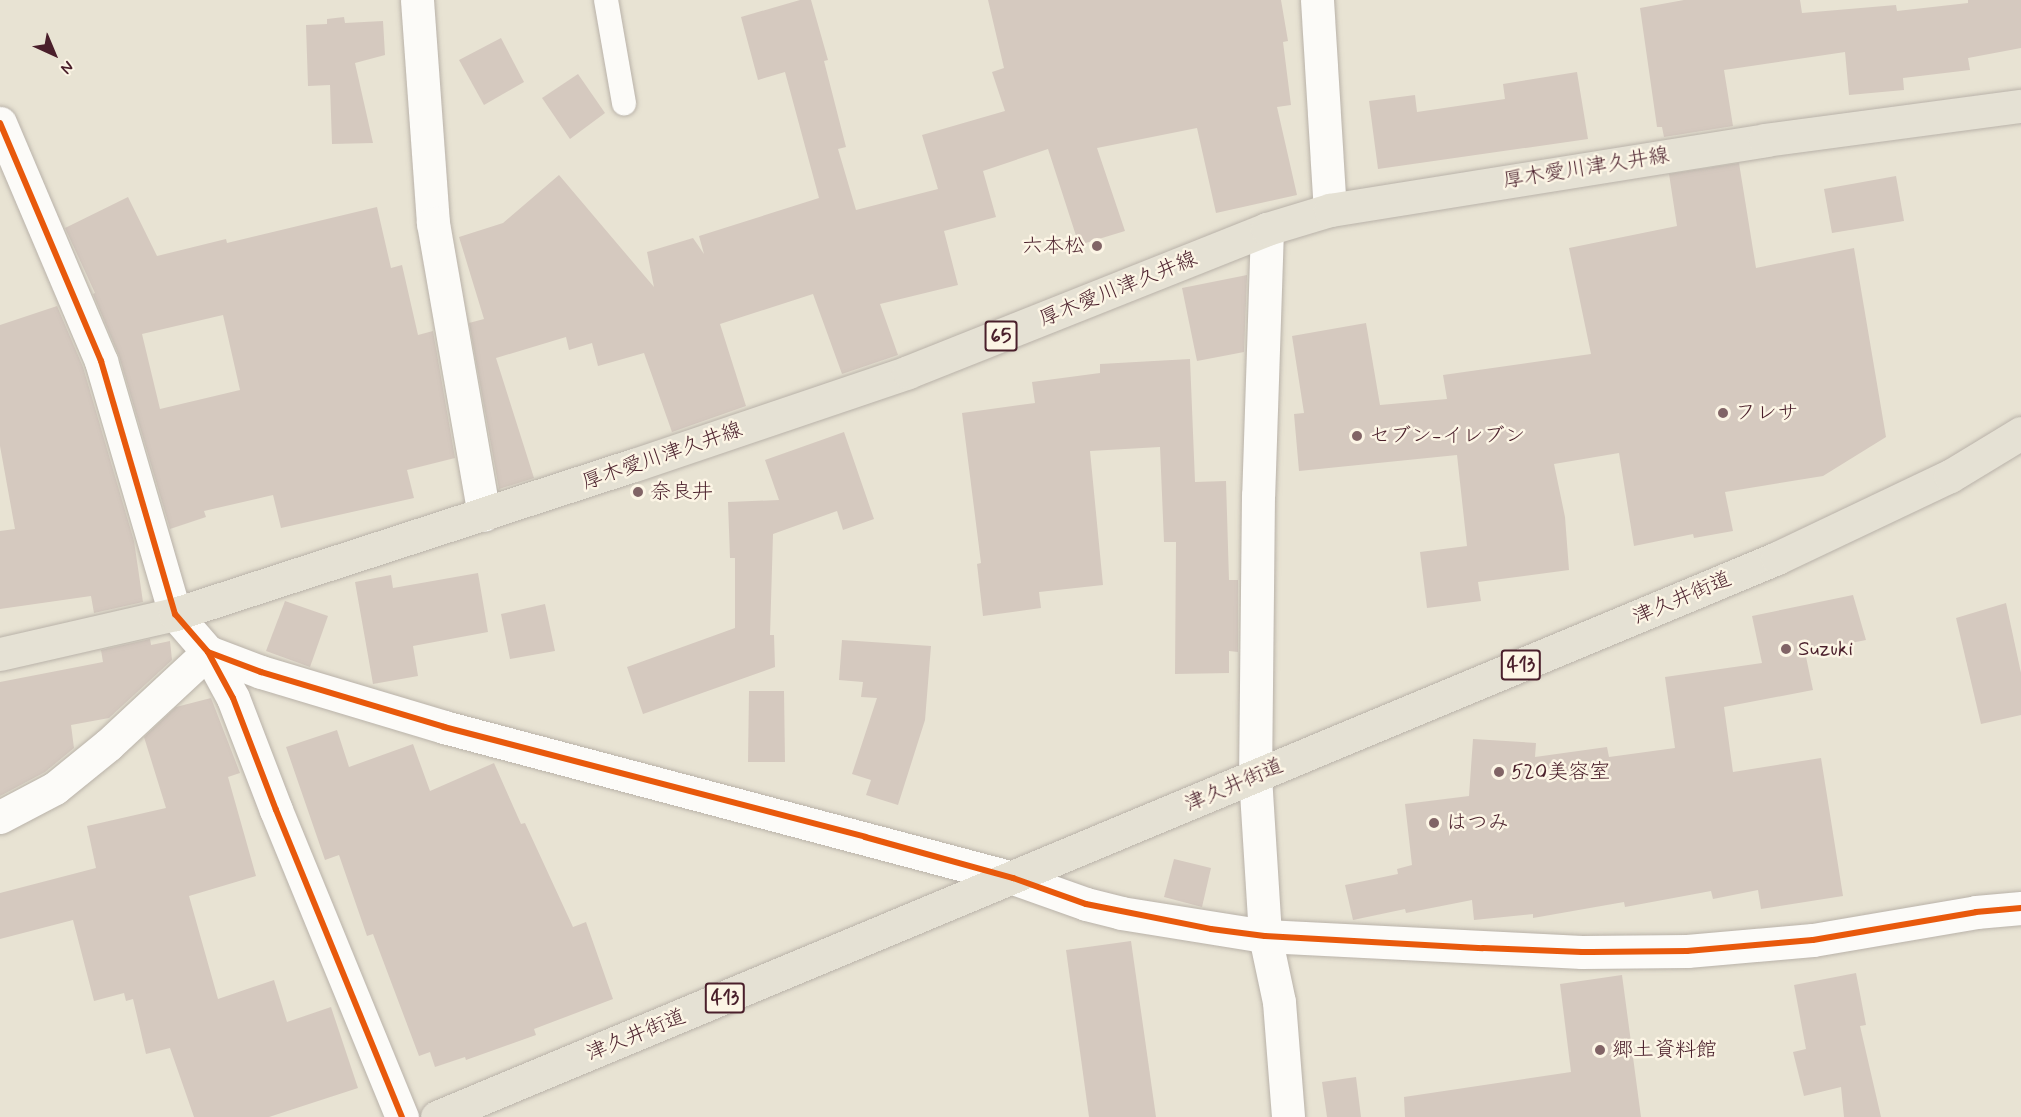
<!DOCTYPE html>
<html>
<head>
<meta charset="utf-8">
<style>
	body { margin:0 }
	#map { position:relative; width:2021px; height:1117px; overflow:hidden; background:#e8e3d3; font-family:Mynerve,"Klee One",sans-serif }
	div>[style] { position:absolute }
	.building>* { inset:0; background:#d5c9bf }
	.roads { filter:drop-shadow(0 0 2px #b9b2a9) drop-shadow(0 0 2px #b9b2a9) }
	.service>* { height:24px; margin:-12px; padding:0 12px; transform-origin:12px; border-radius:12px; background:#fcfbf8 }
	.minor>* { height:33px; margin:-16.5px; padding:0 16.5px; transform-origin:16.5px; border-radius:16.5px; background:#fcfbf8 }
	.tertiary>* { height:33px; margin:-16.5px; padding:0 16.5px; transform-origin:16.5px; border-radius:16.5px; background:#fcfbf8 }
	.primary>* { height:33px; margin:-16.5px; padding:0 16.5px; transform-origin:16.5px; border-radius:16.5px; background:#e5e1d4 }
	.trunk>* { height:33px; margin:-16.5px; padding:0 16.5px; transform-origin:16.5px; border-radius:16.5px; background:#e5e1d4 }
	.cycleway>* { height:6px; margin:-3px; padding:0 3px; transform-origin:3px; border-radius:3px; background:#e8590c }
	.dots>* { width:16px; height:16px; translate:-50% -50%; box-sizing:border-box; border:3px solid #fcf5e5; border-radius:50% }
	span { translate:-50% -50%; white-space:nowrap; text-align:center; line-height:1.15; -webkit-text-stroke:5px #fcf5e5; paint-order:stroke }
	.shield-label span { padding:2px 4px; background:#fcf5e5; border:2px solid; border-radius:4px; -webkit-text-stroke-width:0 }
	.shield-label { font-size:20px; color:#4a1f2b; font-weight:700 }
	.street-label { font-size:21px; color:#4a1f2b }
	.poi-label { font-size:21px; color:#4a1f2b }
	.right { translate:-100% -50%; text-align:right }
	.left { translate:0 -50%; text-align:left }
	.north { position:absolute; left:24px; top:24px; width:60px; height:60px; -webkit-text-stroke:4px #fcf5e5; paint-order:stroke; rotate:136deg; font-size:16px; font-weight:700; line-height:24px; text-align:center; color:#4a1f2b }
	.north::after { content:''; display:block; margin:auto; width:21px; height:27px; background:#4a1f2b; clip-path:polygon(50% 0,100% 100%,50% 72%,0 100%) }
</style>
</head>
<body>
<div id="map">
	<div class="building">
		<div style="clip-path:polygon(800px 0,811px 0,828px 60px,824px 61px,846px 147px,838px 149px,856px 210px,938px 189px,922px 135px,1005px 111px,992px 72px,1004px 68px,988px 0,1281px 0,1288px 41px,1283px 42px,1291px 105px,1277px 107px,1297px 195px,1216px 213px,1197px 128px,1097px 148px,1125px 231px,1079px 245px,1048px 149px,983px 171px,996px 217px,944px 231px,958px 285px,880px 304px,898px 355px,842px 374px,813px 294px,720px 324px,746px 406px,672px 432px,644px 353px,598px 366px,592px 343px,569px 350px,566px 337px,496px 358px,534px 478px,499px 489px,469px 323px,484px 319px,459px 237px,503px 223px,559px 175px,654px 287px,647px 252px,693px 238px,704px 254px,699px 236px,819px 198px,785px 72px,758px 80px,741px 17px)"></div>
		<div style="clip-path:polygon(1684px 0,1800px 0,1802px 13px,1896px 5px,1897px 11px,1968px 3px,1968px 0,2021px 0,2021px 48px,1968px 58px,1970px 70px,1903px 78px,1904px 90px,1849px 95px,1845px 52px,1724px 70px,1733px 126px,1664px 137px,1662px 127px,1657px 127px,1640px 8px)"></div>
		<div style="clip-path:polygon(344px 17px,345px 23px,383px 21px,385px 55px,355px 63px,373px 143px,332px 144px,330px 85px,308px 86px,306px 25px,327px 24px,327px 19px)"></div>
		<div style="clip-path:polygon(501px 38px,524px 82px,484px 105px,459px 60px)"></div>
		<div style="clip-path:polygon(1577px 72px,1588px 139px,1378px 169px,1369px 101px,1415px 95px,1417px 112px,1505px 99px,1503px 84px)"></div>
		<div style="clip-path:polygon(578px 74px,605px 113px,570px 139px,542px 98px)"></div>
		<div style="clip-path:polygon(1739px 163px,1756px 268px,1854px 248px,1886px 437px,1823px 476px,1725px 492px,1733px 531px,1694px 538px,1693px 534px,1634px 546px,1619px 453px,1554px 464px,1565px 517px,1569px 570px,1478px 582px,1481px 601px,1427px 608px,1420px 552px,1467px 546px,1457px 455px,1299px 471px,1294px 414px,1304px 413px,1292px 336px,1366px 323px,1380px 405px,1447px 399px,1443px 375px,1591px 354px,1569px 248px,1677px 226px,1669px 174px)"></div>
		<div style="clip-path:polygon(1896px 176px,1904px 221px,1832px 233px,1824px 189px)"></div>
		<div style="clip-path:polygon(evenodd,128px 197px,157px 256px,226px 239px,227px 243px,377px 207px,391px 268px,402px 265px,418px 335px,433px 331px,455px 458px,407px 470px,414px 498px,281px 528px,273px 495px,204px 511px,206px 517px,170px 529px,119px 356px,93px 294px,95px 293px,65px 228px,128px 197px,223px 315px,240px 390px,160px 409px,142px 334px,223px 315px)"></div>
		<div style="clip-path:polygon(1247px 275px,1244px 352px,1197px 361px,1182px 288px)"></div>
		<div style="clip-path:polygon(57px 306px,83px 367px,134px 541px,143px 602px,94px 613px,91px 596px,0 609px,0 531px,15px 529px,0 446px,0 325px)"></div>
		<div style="clip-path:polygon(1190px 359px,1195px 482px,1226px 481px,1229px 580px,1238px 580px,1238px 652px,1229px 651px,1229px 673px,1175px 674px,1176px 542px,1164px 542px,1160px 447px,1090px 451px,1103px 585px,1039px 592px,1041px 608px,983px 616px,977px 564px,981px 563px,962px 413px,1035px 403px,1032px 382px,1100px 373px,1100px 364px)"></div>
		<div style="clip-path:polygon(844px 432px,874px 519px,843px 530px,837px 511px,773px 534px,770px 635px,774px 635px,775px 667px,643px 714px,627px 667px,735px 628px,735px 558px,730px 558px,728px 502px,779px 500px,765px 460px)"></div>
		<div style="clip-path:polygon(478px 573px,488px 632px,413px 646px,418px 676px,373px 684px,355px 582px,391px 575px,393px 588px)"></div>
		<div style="clip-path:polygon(1853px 595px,1866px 640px,1805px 652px,1813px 690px,1724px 707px,1733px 772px,1821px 758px,1843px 896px,1761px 909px,1758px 890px,1713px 899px,1711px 891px,1625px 907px,1624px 902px,1533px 918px,1533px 914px,1474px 920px,1472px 900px,1406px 913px,1405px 909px,1353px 920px,1345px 885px,1398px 874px,1397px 869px,1412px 865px,1405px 804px,1469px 796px,1473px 739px,1536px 743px,1535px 757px,1607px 747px,1609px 757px,1675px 748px,1665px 677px,1762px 663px,1752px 616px)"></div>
		<div style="clip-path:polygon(285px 601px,328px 616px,310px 667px,266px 651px)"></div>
		<div style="clip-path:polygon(2006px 603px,2021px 673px,2021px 715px,1981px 724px,1956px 618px)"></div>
		<div style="clip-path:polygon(545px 604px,555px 651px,510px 659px,501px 614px)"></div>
		<div style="clip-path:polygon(150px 639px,151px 645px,170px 641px,172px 660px,109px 718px,71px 725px,74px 748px,45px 772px,0 796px,0 682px,103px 662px,101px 650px)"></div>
		<div style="clip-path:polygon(842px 640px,931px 646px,925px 720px,898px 805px,866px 795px,871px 780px,852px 774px,877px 698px,861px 697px,863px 682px,839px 680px)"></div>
		<div style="clip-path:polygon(749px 691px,784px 691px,785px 762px,748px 762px)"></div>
		<div style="clip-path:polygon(211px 698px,240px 773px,228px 777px,256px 876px,189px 896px,218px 999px,274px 980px,287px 1022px,331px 1007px,358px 1088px,269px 1117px,194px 1117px,170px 1048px,146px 1054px,133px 999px,126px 1001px,124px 993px,94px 1001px,73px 920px,0 939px,0 893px,96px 868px,87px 826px,166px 808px,144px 737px,176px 707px)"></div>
		<div style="clip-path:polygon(337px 730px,349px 767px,413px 744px,430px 791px,494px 763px,521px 824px,525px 823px,573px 927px,586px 922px,613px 999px,534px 1029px,536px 1035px,466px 1060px,465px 1057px,435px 1067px,430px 1052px,419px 1056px,373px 934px,367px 936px,339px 855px,325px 860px,286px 747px)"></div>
		<div style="clip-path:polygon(1174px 859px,1211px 868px,1202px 907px,1164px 897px)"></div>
		<div style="clip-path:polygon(1131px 941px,1156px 1117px,1089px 1117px,1066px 950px)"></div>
		<div style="clip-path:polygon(1856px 973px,1866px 1025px,1860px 1026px,1881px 1117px,1844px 1117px,1841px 1087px,1804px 1096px,1793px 1052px,1806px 1049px,1794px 985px)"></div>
		<div style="clip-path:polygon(1622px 975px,1641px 1117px,1405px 1117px,1404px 1097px,1571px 1072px,1560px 984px)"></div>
		<div style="clip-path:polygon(1356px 1077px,1361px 1117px,1327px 1117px,1322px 1082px)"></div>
	</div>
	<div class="roads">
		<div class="service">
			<div style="left:606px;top:0;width:105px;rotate:80.1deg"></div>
		</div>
		<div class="minor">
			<div style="left:417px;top:0;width:224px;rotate:85.9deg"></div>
			<div style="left:433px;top:223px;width:296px;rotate:80.1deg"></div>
			<div style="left:1317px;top:0;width:210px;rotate:86.5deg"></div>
			<div style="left:0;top:123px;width:259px;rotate:67deg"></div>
			<div style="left:101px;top:361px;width:264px;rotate:73.7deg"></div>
			<div style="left:175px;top:614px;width:50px;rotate:49deg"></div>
			<div style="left:208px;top:652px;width:52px;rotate:61.5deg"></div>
			<div style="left:233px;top:698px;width:120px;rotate:69deg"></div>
			<div style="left:276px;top:810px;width:332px;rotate:67.7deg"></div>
			<div style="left:1267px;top:229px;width:266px;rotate:91.9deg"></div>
			<div style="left:1258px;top:495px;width:281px;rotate:90.6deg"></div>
			<div style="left:1255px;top:776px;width:160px;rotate:86.4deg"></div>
			<div style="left:1265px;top:936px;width:67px;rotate:78deg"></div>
			<div style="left:1279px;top:1002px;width:115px;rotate:85.5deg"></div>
			<div style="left:208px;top:652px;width:57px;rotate:20.7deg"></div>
			<div style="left:261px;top:672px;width:191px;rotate:16.7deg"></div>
			<div style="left:444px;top:727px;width:589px;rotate:14.86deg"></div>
			<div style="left:0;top:817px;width:62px;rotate:-27.8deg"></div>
			<div style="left:55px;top:788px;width:68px;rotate:-39.1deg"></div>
			<div style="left:108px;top:745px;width:137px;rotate:-42.9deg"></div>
		</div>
		<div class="tertiary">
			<div style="left:1013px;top:878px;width:77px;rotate:19.6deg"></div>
			<div style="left:1086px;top:904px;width:36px;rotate:14deg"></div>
			<div style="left:1121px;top:913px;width:146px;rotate:9.1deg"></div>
			<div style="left:1265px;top:936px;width:317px;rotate:2.9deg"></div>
			<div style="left:1582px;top:952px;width:105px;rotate:-0.5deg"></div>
			<div style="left:1687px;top:951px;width:126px;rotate:-5deg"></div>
			<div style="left:1813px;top:940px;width:165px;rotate:-9.7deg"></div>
			<div style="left:1976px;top:912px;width:45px;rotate:-5.1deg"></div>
		</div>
		<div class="primary">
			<div style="left:0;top:654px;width:180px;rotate:-12.9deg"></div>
			<div style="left:175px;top:614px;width:483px;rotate:-18deg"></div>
			<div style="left:634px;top:465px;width:289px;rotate:-18.7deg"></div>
			<div style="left:908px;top:372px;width:386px;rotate:-21.7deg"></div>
			<div style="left:1267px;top:229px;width:66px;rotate:-16.8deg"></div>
			<div style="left:1330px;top:210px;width:441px;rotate:-9.1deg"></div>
			<div style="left:1765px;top:140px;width:258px;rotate:-7.6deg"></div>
		</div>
		<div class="trunk">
			<div style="left:437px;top:1117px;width:1452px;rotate:-22.64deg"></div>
			<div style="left:1777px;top:558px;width:191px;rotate:-25.4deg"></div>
			<div style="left:1950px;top:476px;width:83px;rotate:-31.2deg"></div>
		</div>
	</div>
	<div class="cycleway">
		<div style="left:0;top:123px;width:259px;rotate:67deg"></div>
		<div style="left:101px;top:361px;width:264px;rotate:73.7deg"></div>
		<div style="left:175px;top:614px;width:50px;rotate:49deg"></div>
		<div style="left:208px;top:652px;width:52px;rotate:61.5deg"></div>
		<div style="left:233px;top:698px;width:120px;rotate:69deg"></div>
		<div style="left:276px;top:810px;width:332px;rotate:67.7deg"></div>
		<div style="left:208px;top:652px;width:57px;rotate:20.7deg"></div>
		<div style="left:261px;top:672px;width:191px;rotate:16.7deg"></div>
		<div style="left:444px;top:727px;width:435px;rotate:14.6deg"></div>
		<div style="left:865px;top:837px;width:154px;rotate:15.5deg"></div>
		<div style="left:1013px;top:878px;width:77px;rotate:19.6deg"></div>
		<div style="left:1086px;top:904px;width:127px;rotate:11.3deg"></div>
		<div style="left:1211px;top:929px;width:54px;rotate:7.4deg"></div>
		<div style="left:1265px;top:936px;width:218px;rotate:3.2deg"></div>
		<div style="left:1483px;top:948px;width:99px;rotate:2.3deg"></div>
		<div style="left:1582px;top:952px;width:105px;rotate:-0.5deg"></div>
		<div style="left:1687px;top:951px;width:126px;rotate:-5deg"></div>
		<div style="left:1813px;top:940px;width:165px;rotate:-9.7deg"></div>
		<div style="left:1976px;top:912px;width:45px;rotate:-5.1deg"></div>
	</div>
	<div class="dots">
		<div style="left:1097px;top:246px;background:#816466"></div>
		<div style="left:1723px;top:413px;background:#816466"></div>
		<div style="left:1357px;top:436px;background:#816466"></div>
		<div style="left:638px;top:492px;background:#816466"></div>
		<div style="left:1786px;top:649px;background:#816466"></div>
		<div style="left:1499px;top:772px;background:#816466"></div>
		<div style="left:1434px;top:823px;background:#816466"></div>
		<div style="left:1600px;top:1050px;background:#816466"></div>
	</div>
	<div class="shield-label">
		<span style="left:1001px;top:336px">65</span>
		<span style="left:1521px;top:665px">413</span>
		<span style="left:725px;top:998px">413</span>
	</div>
	<div class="street-label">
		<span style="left:1586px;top:168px;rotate:-9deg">厚木愛川津久井線</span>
		<span style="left:1118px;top:289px;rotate:-22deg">厚木愛川津久井線</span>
		<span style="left:662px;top:456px;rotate:-19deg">厚木愛川津久井線</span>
		<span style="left:1682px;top:598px;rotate:-23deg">津久井街道</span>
		<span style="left:1234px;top:785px;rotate:-23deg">津久井街道</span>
		<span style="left:636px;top:1035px;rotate:-22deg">津久井街道</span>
	</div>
	<div class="poi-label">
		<span class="right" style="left:1085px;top:246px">六本松</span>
		<span class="left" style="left:1735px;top:413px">フレサ</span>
		<span class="left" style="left:1369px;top:436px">セブン-イレブン</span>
		<span class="left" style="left:650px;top:492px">奈良井</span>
		<span class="left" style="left:1798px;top:649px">Suzuki</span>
		<span class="left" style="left:1511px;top:772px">520美容室</span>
		<span class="left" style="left:1446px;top:823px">はつみ</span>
		<span class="left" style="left:1612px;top:1050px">郷土資料館</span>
	</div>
	<div class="north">N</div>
</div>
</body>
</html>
